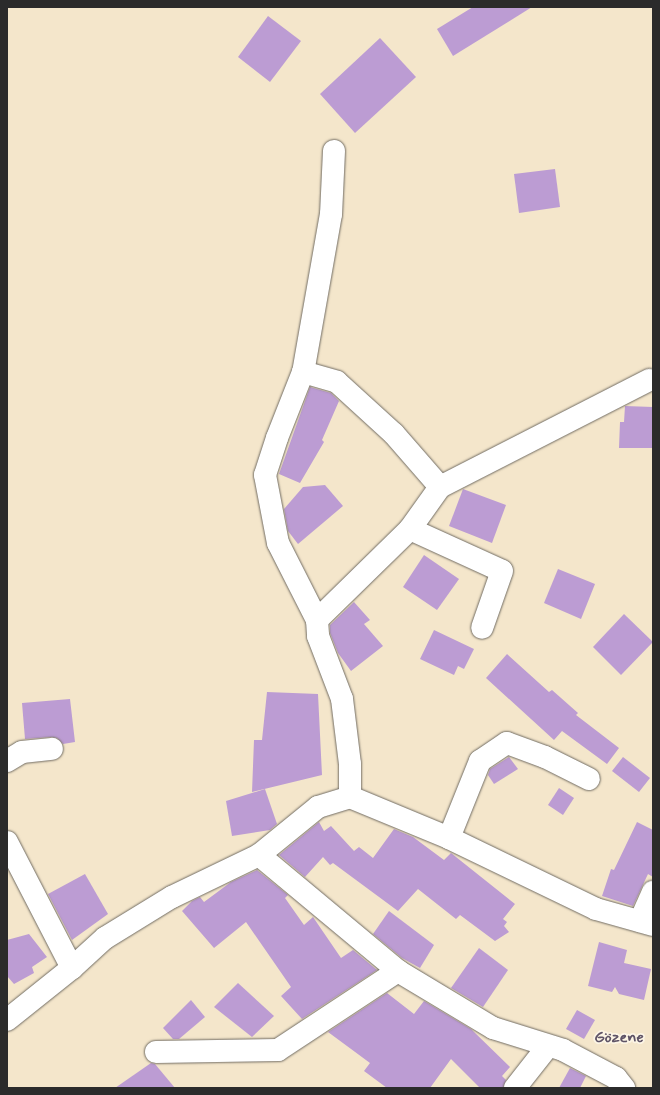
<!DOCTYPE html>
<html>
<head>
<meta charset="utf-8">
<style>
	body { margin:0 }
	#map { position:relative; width:660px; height:1095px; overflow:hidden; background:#f4e6cb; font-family:Mynerve,sans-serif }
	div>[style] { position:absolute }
	.building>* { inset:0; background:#bc9cd3 }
	.roads { filter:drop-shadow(0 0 1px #716c63) drop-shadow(0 0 1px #716c63) }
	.minor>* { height:22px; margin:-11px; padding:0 11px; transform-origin:11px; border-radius:11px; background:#fff }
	span { translate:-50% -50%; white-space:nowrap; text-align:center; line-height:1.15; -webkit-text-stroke:3.5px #fcf5e5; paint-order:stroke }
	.quarter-label { font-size:16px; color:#5e5366; font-weight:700 }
	.frame { position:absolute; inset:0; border:8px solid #2b2b2b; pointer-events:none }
</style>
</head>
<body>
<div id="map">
	<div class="building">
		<div style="clip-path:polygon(473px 7px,532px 7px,453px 56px,437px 29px)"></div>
		<div style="clip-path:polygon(268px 16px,301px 41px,270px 82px,238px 57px)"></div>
		<div style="clip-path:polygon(380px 38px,416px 77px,355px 133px,320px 94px)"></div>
		<div style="clip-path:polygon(555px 169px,560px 207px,519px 213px,514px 174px)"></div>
		<div style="clip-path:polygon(310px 387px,331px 393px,339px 401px,322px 440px,324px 442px,300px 483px,279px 474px)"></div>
		<div style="clip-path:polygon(625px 406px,653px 407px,653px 448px,619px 448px,620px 422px,624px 422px)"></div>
		<div style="clip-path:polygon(325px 485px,343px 506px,298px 544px,288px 531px,284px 509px,303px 487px)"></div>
		<div style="clip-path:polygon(463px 489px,506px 505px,492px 543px,449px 526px)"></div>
		<div style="clip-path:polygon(424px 555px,459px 579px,437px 610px,403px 587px)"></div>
		<div style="clip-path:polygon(558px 569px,595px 584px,581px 619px,544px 603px)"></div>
		<div style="clip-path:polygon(354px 602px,370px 620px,364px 624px,383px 646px,351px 671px,338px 653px,330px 633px,330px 625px)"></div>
		<div style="clip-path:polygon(624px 614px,653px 642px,621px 675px,593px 647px)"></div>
		<div style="clip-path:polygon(434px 630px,474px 649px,464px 669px,458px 666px,454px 675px,420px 659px)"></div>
		<div style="clip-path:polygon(507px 654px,549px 692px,552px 690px,578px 713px,576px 715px,619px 748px,607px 764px,562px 731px,554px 740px,486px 678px)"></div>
		<div style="clip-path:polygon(267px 692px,318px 694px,322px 775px,252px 792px,254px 740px,262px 740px)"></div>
		<div style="clip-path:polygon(70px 699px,75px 742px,63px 744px,57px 738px,51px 737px,25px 739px,22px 703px)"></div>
		<div style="clip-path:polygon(509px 757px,518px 769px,494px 784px,488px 775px,490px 769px)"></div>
		<div style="clip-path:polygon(623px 757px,650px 778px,639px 792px,612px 771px)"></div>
		<div style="clip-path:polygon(559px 788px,574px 798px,563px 815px,548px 805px)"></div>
		<div style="clip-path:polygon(265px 789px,277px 824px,270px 830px,232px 836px,226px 801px)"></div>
		<div style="clip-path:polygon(319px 822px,324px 831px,331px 826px,354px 851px,359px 847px,373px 858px,394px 829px,413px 837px,444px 860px,451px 853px,515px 904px,503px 919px,507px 922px,504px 926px,509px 932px,495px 941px,460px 915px,456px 919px,418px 889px,398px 911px,333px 863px,330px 865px,323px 857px,305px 877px,279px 855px)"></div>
		<div style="clip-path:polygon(637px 822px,653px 830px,653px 877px,648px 874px,633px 906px,602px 896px,611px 869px,614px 870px)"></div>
		<div style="clip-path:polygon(257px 870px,288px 895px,285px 898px,304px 925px,313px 917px,341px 958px,353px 950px,377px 970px,302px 1019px,281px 996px,291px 987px,246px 922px,214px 948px,182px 911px,192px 901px,200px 897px,204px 902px,231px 882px)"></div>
		<div style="clip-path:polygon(85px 874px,108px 914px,72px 940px,48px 894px)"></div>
		<div style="clip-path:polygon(389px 911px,434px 945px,420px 968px,402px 958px,373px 934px)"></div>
		<div style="clip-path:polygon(29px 934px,47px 957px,32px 967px,34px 973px,14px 984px,7px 976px,7px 940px)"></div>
		<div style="clip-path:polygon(599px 942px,627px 950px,624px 963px,651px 969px,644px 1000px,619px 994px,615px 987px,612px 992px,588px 986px)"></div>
		<div style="clip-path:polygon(479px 948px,508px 970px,483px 1007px,451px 988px)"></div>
		<div style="clip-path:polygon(238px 983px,274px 1016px,252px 1037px,214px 1007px)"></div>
		<div style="clip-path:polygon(387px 993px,414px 1014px,424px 1001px,471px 1029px,510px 1067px,502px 1076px,506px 1080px,503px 1088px,480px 1088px,451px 1059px,430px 1088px,387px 1088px,364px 1071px,370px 1063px,328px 1032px)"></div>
		<div style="clip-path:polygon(191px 1000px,205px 1017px,179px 1039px,173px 1039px,163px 1028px)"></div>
		<div style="clip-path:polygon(577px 1010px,595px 1020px,584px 1039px,566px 1029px)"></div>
		<div style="clip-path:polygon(151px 1063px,155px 1064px,175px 1088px,115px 1088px)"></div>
		<div style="clip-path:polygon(570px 1068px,586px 1076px,580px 1088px,559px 1088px)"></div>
	</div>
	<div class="roads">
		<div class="minor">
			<div style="left:334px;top:151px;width:63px;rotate:92.7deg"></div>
			<div style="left:331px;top:214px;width:160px;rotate:100deg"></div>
			<div style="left:303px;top:372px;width:71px;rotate:111.5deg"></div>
			<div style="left:277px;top:438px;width:39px;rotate:108deg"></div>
			<div style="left:265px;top:475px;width:69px;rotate:79.2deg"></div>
			<div style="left:278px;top:543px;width:86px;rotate:63.1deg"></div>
			<div style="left:317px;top:620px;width:16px;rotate:86deg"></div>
			<div style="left:318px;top:636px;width:67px;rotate:69.1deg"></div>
			<div style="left:342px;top:699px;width:65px;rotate:83deg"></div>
			<div style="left:350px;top:764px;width:33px;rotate:90deg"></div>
			<div style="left:303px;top:372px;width:35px;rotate:16deg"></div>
			<div style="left:337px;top:382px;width:77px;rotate:42.4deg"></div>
			<div style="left:394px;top:434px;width:70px;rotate:49deg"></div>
			<div style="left:410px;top:529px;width:101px;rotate:24.5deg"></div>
			<div style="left:502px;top:571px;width:60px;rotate:109.3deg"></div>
			<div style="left:317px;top:620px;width:130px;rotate:-44.4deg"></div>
			<div style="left:410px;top:529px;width:52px;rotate:-54.5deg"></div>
			<div style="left:440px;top:487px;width:235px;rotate:-27.1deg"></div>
			<div style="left:7px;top:761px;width:17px;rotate:-31deg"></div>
			<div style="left:22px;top:752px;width:30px;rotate:-6deg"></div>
			<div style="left:449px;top:838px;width:83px;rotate:-68.1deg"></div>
			<div style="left:480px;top:761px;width:32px;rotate:-34deg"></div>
			<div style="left:507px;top:743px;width:40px;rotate:20.2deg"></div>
			<div style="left:545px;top:757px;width:49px;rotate:26.6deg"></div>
			<div style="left:7px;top:842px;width:142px;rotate:62.7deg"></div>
			<div style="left:259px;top:855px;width:181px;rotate:39.8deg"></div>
			<div style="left:398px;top:971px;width:111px;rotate:31deg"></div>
			<div style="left:493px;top:1028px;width:73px;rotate:17.4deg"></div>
			<div style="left:563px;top:1050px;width:60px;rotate:27.8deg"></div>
			<div style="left:616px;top:1078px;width:13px;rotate:51deg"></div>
			<div style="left:640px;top:921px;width:32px;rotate:-66deg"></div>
			<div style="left:7px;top:1020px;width:83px;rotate:-38.7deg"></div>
			<div style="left:72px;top:968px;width:45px;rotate:-42.3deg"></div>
			<div style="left:105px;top:938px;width:79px;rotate:-31.5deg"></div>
			<div style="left:172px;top:897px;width:97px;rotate:-25.8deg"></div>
			<div style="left:259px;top:855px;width:76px;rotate:-39.1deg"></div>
			<div style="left:318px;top:807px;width:34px;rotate:-17deg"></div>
			<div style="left:350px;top:797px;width:107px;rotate:22.5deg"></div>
			<div style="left:449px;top:838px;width:163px;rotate:25.8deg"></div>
			<div style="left:596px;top:909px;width:59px;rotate:15.7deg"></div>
			<div style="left:156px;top:1052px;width:122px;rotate:-0.9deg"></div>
			<div style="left:278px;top:1050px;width:144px;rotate:-33.4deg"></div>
			<div style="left:515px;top:1088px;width:53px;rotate:-51.8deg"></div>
		</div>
	</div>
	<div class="quarter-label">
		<span style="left:619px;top:1038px">Gözene</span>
	</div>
	<div class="frame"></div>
</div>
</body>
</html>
